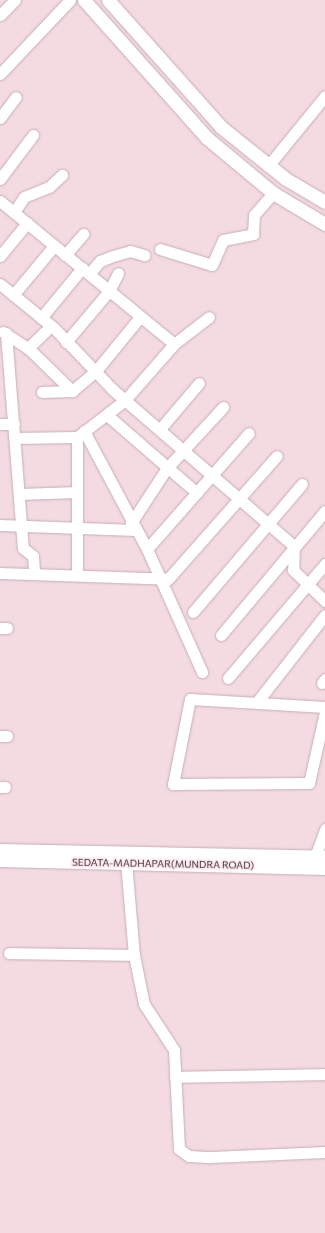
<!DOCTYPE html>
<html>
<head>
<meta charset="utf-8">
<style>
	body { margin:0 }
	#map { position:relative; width:325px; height:1233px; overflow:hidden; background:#f4dae1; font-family:Commissioner,sans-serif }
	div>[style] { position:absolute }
	.roads { filter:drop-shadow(0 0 1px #c7aeb5) drop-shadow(0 0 1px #c7aeb5) }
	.minor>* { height:11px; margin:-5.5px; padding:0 5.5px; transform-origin:5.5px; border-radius:5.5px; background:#fff }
	.major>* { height:13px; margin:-6.5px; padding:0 6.5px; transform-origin:6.5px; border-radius:6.5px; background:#fff }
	span { translate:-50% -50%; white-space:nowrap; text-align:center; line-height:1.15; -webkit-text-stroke:3px #fee8ee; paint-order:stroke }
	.street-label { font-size:10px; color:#3a3033 }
</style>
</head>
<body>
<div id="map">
	<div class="roads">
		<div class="minor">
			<div style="left:0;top:15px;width:21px;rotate:-45deg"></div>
			<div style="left:0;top:74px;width:102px;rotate:-46.6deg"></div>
			<div style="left:0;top:118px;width:26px;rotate:-53deg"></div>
			<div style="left:268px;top:166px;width:90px;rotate:-50.8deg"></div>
			<div style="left:0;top:179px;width:55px;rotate:-53.1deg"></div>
			<div style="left:0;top:201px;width:225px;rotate:39.4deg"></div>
			<div style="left:14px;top:212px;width:18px;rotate:-56deg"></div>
			<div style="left:24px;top:197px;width:27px;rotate:-22deg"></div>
			<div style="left:49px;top:187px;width:18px;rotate:-43deg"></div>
			<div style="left:160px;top:249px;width:54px;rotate:17.1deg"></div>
			<div style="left:212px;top:265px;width:27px;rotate:-66deg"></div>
			<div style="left:223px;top:240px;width:31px;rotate:-11deg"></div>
			<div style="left:253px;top:234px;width:19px;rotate:-87deg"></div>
			<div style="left:254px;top:215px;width:29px;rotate:-49deg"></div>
			<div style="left:65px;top:255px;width:28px;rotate:-49deg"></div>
			<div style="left:0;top:256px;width:43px;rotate:-50.7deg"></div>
			<div style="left:89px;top:274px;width:17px;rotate:-50deg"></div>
			<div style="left:100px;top:261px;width:14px;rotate:-21deg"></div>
			<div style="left:113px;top:256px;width:18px;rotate:-16deg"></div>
			<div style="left:130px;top:251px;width:15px;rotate:16deg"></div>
			<div style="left:0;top:284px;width:70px;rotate:39.2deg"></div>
			<div style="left:54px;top:328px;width:84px;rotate:46.4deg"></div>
			<div style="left:112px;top:389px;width:240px;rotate:40.8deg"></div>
			<div style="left:294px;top:546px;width:24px;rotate:92deg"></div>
			<div style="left:293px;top:570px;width:45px;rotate:44.1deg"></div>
			<div style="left:13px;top:295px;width:64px;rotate:-50.1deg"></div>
			<div style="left:41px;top:318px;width:65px;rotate:-50.6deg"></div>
			<div style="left:3px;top:332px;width:30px;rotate:33deg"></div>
			<div style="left:28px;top:348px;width:62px;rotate:44.3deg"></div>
			<div style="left:6px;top:333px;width:216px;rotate:85.5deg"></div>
			<div style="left:23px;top:548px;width:13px;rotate:39deg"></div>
			<div style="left:33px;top:556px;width:16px;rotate:86deg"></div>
			<div style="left:66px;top:342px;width:67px;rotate:-49.9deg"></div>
			<div style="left:109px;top:291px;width:20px;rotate:-63deg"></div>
			<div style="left:28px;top:348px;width:32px;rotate:-44deg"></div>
			<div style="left:42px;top:392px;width:30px;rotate:-2deg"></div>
			<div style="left:72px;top:391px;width:30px;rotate:-40deg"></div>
			<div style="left:95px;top:372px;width:71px;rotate:-50.7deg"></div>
			<div style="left:107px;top:415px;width:119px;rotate:40.9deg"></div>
			<div style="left:0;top:424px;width:14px"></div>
			<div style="left:160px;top:429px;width:60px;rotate:-49.7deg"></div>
			<div style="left:84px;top:431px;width:134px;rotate:61.9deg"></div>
			<div style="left:147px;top:549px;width:135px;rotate:65.9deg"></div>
			<div style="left:15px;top:438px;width:62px;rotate:-0.9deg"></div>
			<div style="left:77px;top:437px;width:61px;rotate:-37.6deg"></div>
			<div style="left:125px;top:400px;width:74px;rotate:-48.8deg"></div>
			<div style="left:174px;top:344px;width:44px;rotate:-37.6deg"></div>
			<div style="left:19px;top:494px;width:58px;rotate:-2deg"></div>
			<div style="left:131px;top:523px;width:66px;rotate:-56.8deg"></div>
			<div style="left:167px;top:468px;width:83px;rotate:-47.4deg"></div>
			<div style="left:0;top:525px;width:135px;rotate:2.1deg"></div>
			<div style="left:147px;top:549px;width:154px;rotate:-48.7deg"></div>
			<div style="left:0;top:573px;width:168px;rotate:2deg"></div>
			<div style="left:168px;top:579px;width:164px;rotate:-48.5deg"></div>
			<div style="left:77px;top:575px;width:138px;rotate:-90deg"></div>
			<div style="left:193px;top:612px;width:168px;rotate:-49.6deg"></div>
			<div style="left:0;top:628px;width:7px"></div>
			<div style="left:221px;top:635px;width:162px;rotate:-50deg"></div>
			<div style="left:228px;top:678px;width:150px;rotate:-49.6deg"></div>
			<div style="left:322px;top:683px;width:5px;rotate:-53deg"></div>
			<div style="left:257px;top:702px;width:110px;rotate:-52deg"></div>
			<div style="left:325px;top:707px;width:135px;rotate:-176.6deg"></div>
			<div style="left:190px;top:699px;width:87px;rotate:101.3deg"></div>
			<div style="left:173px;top:784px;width:136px;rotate:-0.4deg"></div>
			<div style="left:309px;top:783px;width:73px;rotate:-77.3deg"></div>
			<div style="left:0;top:736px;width:7px"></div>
			<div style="left:0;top:787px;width:5px"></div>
			<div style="left:315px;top:857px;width:30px;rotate:-70deg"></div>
			<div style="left:126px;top:862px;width:93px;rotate:85.1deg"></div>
			<div style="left:134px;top:955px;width:50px;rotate:78.5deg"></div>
			<div style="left:144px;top:1004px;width:55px;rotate:56.9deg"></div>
			<div style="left:174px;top:1050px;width:99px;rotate:87.1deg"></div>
			<div style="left:179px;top:1149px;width:12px;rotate:35deg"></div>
			<div style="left:189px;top:1156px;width:22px;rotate:3deg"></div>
			<div style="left:211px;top:1157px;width:114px;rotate:-2.5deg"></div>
			<div style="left:9px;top:953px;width:125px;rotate:0.9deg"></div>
			<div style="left:175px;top:1077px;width:150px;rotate:-1.1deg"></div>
		</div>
		<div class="major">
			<div style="left:84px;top:0;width:185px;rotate:48.3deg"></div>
			<div style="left:207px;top:138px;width:86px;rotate:39.8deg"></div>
			<div style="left:273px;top:193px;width:61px;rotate:30.8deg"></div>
			<div style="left:108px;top:0;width:170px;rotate:48.3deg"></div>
			<div style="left:221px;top:127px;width:83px;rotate:38.7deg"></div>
			<div style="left:286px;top:179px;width:45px;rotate:30.5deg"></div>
			<div style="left:0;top:850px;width:325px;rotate:1.2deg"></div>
			<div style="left:0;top:860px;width:325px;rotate:1.4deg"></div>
		</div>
	</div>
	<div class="street-label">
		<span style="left:163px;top:864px;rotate:1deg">SEDATA-MADHAPAR(MUNDRA ROAD)</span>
	</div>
</div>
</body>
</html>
